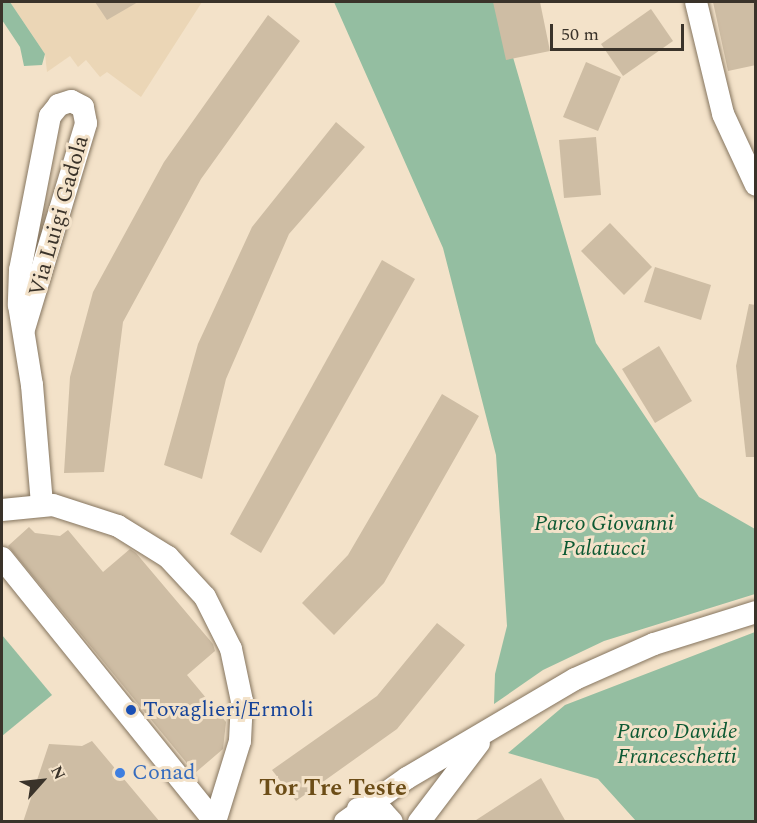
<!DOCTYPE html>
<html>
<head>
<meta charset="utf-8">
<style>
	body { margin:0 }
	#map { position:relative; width:757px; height:823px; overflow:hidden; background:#f3e2c9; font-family:Spectral,serif }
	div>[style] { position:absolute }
	.built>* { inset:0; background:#ebd6b6 }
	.green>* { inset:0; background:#94bea1 }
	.building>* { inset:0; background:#cebda4 }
	.roads { filter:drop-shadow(0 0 2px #85755f) drop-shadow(0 0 2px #85755f) }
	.minor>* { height:22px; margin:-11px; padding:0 11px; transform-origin:11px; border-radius:11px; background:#fff }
	.dots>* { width:16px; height:16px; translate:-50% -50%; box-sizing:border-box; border:3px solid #f3e2c9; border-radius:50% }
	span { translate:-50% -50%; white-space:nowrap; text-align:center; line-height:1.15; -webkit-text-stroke:6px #f3e2c9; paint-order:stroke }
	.street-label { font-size:22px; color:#3a332a }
	.park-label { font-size:22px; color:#0d5933; font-style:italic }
	.transit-label { font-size:22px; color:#164399 }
	.left { translate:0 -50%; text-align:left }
	.shop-label { font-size:22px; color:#366cbe }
	.neighbourhood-label { font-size:24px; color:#6c4d17; font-weight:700 }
	.frame { position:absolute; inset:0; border:3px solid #3a332a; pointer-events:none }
	.north { position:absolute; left:12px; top:751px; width:60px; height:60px; -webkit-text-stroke:4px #f3e2c9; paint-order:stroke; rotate:63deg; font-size:16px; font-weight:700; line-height:24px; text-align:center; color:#3a332a }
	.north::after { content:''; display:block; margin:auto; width:21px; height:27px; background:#3a332a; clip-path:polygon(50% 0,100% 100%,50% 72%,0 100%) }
	.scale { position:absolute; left:550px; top:24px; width:134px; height:27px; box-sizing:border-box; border:3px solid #3a332a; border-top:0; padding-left:8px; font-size:18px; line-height:21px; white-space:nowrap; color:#3a332a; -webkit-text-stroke:4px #f3e2c9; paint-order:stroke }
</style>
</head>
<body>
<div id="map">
	<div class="built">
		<div style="clip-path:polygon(10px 2px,202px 2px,141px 97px,107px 72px,100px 77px,86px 60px,78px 67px,70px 56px,47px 72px,45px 54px)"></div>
	</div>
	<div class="green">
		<div style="clip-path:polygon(2px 2px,10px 2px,45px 54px,42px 65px,24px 66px,20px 47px,2px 20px)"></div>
		<div style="clip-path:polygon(334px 2px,497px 2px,596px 343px,699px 497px,755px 529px,755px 594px,604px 641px,543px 670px,494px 704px,495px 674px,507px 626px,496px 455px,443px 248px)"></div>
		<div style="clip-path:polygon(755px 632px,755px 821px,636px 821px,598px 779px,508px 753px,565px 705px)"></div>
		<div style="clip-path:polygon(2px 635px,52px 695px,2px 736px)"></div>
	</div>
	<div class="building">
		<div style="clip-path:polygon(95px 2px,138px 2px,107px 20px)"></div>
		<div style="clip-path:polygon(493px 2px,540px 2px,550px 51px,506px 60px)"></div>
		<div style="clip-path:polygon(713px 2px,756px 2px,756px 65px,728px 71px)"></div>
		<div style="clip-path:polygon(651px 9px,673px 41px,623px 76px,601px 44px)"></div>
		<div style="clip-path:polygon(268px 15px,300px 41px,201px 179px,123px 322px,104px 472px,64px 473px,70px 377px,93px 292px,164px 162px)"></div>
		<div style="clip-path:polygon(586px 62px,621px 77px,598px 131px,563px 117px)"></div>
		<div style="clip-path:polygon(336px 122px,365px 147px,289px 234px,226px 379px,202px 479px,164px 465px,198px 344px,252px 227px)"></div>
		<div style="clip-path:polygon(596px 137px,601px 195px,564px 198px,559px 140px)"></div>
		<div style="clip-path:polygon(610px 223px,652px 267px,624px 295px,581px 251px)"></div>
		<div style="clip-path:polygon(382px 260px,415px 279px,261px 553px,230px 534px)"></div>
		<div style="clip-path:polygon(655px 267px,711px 285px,701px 320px,644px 302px)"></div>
		<div style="clip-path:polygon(749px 304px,756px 305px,756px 457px,746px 457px,736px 366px)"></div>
		<div style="clip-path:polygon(659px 346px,692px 401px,655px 423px,622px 369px)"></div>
		<div style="clip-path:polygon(442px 394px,479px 416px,384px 583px,334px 635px,302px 603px,348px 555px)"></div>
		<div style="clip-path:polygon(29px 527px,35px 533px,60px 536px,68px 530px,103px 572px,130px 549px,136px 553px,213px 644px,215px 651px,187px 675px,226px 722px,223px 749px,195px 773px,8px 546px)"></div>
		<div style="clip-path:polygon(437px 623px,465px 645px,397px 729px,296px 801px,272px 770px,377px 696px)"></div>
		<div style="clip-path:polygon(92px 741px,160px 822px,23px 822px,49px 744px,82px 746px)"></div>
		<div style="clip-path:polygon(541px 778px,566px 822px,473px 822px)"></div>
	</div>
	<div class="roads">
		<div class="minor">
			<div style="left:696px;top:2px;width:115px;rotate:76.4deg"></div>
			<div style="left:723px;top:114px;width:78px;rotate:65.1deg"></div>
			<div style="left:24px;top:329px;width:215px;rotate:-73.2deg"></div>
			<div style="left:86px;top:123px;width:16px;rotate:-101deg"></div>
			<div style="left:83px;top:107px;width:13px;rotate:-153deg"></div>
			<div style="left:71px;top:101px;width:13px;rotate:162deg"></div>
			<div style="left:59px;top:105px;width:14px;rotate:129deg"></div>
			<div style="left:50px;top:116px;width:157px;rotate:101deg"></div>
			<div style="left:20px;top:270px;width:35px;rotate:92deg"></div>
			<div style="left:19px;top:305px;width:81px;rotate:80.8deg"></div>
			<div style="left:32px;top:385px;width:119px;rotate:85.2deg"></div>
			<div style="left:2px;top:510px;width:51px;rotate:-5.6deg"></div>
			<div style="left:53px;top:505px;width:68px;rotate:17.9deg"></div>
			<div style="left:118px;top:526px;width:59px;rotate:31.8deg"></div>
			<div style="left:168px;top:557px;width:54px;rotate:47.2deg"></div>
			<div style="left:205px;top:597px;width:58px;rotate:63.4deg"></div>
			<div style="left:231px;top:649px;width:53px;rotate:78.1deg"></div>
			<div style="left:242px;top:701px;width:40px;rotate:92.9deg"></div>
			<div style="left:240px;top:741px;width:85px;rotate:107.2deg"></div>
			<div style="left:2px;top:558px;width:339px;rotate:51.1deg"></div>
			<div style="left:358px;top:809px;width:25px;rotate:7deg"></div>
			<div style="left:383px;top:812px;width:13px;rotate:48deg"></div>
			<div style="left:345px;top:822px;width:76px;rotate:-35.4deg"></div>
			<div style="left:407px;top:778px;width:195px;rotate:-30.5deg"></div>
			<div style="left:575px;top:679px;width:86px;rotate:-23.9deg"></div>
			<div style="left:654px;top:644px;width:107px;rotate:-17.4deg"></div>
			<div style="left:419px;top:822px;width:99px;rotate:-52.8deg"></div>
		</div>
	</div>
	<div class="dots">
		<div style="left:131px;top:710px;background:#1a4fb4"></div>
		<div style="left:120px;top:773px;background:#3f7fe0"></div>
	</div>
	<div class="street-label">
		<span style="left:59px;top:216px;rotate:-74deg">Via Luigi Gadola</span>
	</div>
	<div class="park-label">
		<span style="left:604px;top:536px">Parco Giovanni<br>Palatucci</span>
		<span style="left:677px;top:744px">Parco Davide<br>Franceschetti</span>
	</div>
	<div class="transit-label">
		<span class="left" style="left:143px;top:710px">Tovaglieri/Ermoli</span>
	</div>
	<div class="shop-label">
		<span class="left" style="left:132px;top:773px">Conad</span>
	</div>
	<div class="neighbourhood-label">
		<span style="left:333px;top:789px">Tor Tre Teste</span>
	</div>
	<div class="frame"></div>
	<div class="north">N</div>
	<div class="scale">50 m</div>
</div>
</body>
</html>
